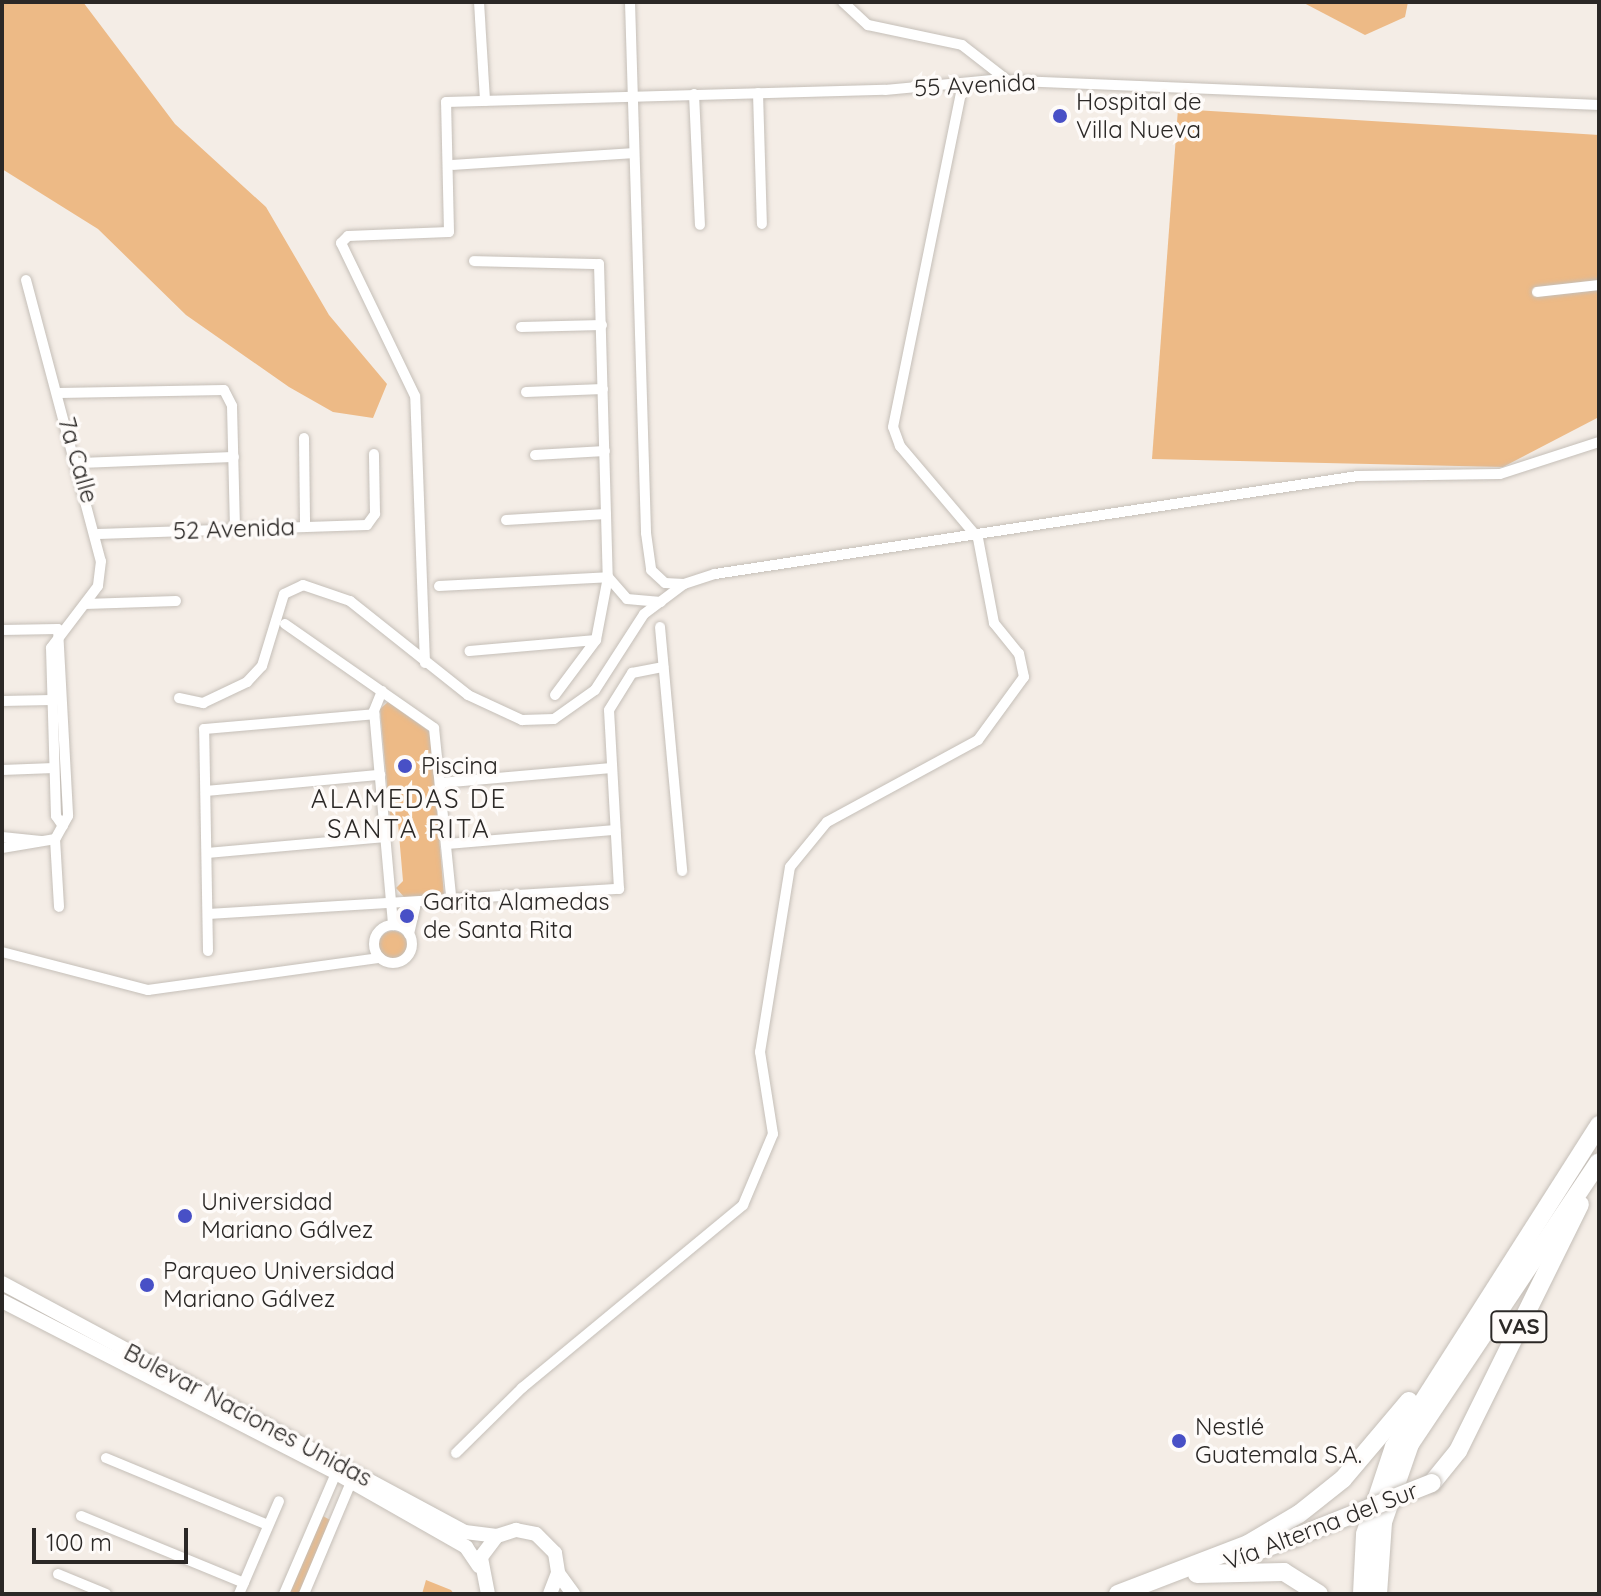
<!DOCTYPE html>
<html>
<head>
<meta charset="utf-8">
<style>
	body { margin:0 }
	#map { position:relative; width:1601px; height:1596px; overflow:hidden; background:#f4ede6; font-family:Quicksand,sans-serif }
	div>[style] { position:absolute }
	.green>* { inset:0; background:#edba86 }
	.round { border-radius:50% }
	.water>* { inset:0; background:#c7d1fb }
	.roads { filter:drop-shadow(0 0 2px #c5bfb8) drop-shadow(0 0 2px #c5bfb8) }
	.minor>* { height:10px; margin:-5px; padding:0 5px; transform-origin:5px; border-radius:5px; background:#fff }
	.minor>.ring { margin:-5px; padding:0; box-sizing:content-box; background:none; border:10px solid #fff; border-radius:50% }
	.secondary>* { height:14px; margin:-7px; padding:0 7px; transform-origin:7px; border-radius:7px; background:#fff }
	.trunk>* { height:18px; margin:-9px; padding:0 9px; transform-origin:9px; border-radius:9px; background:#fff }
	.bridges { filter:drop-shadow(0 0 2px #c5bfb8) drop-shadow(0 0 2px #c5bfb8) }
	.trunk-bridge>* { height:18px; margin:-9px; padding:0 9px; transform-origin:9px; border-radius:9px; background:#fff }
	.dots>* { width:22px; height:22px; translate:-50% -50%; box-sizing:border-box; border:4px solid #fefbf9; border-radius:50% }
	span { translate:-50% -50%; white-space:nowrap; text-align:center; line-height:1.15; -webkit-text-stroke:7px #fefbf9; paint-order:stroke }
	.shield-label span { padding:2px 6px; background:#fefbf9; border:2px solid; border-radius:6px; -webkit-text-stroke-width:0 }
	.shield-label { font-size:22px; color:#2b2826; font-weight:700 }
	.street-label { font-size:24px; color:#2b2826 }
	.poi-label { font-size:24px; color:#2b2826 }
	.left { translate:0 -50%; text-align:left }
	.neighbourhood-label { font-size:26px; color:#2b2826; letter-spacing:2px }
	.frame { position:absolute; inset:0; border:4px solid #2b2826; pointer-events:none }
	.scale { position:absolute; left:32px; top:1528px; width:156px; height:36px; box-sizing:border-box; border:4px solid #2b2826; border-top:0; padding-left:10px; font-size:24px; line-height:28px; white-space:nowrap; color:#2b2826; -webkit-text-stroke:6px #fefbf9; paint-order:stroke }
</style>
</head>
<body>
<div id="map">
	<div class="green">
		<div style="clip-path:polygon(2px 2px,83px 2px,175px 124px,266px 207px,329px 315px,387px 384px,373px 418px,333px 412px,289px 387px,186px 315px,98px 229px,2px 169px)"></div>
		<div style="clip-path:polygon(1302px 2px,1408px 2px,1405px 17px,1365px 35px)"></div>
		<div style="clip-path:polygon(1178px 109px,1599px 135px,1599px 417px,1503px 467px,1152px 459px)"></div>
		<div style="clip-path:polygon(388px 702px,430px 732px,444px 895px,405px 898px,396px 888px,403px 881px,398px 823px,390px 817px,380px 709px)"></div>
		<div class="round" style="left:379px;top:931px;width:28px;height:28px"></div>
		<div style="clip-path:polygon(319px 1514px,334px 1522px,304px 1594px,284px 1594px)"></div>
		<div style="clip-path:polygon(426px 1580px,451px 1590px,454px 1594px,422px 1594px)"></div>
	</div>
	<div class="water">
		<div class="round" style="left:395px;top:756px;width:20px;height:20px"></div>
	</div>
	<div class="roads">
		<div class="minor">
			<div style="left:479px;top:2px;width:99px;rotate:86.5deg"></div>
			<div style="left:630px;top:2px;width:531px;rotate:88.27deg"></div>
			<div style="left:646px;top:533px;width:37px;rotate:82deg"></div>
			<div style="left:651px;top:570px;width:19px;rotate:43deg"></div>
			<div style="left:665px;top:583px;width:19px;rotate:3deg"></div>
			<div style="left:843px;top:2px;width:34px;rotate:43deg"></div>
			<div style="left:868px;top:25px;width:96px;rotate:12deg"></div>
			<div style="left:962px;top:45px;width:57px;rotate:37.9deg"></div>
			<div style="left:758px;top:93px;width:131px;rotate:88.3deg"></div>
			<div style="left:694px;top:94px;width:131px;rotate:87.4deg"></div>
			<div style="left:453px;top:165px;width:181px;rotate:-3.8deg"></div>
			<div style="left:474px;top:261px;width:125px;rotate:1.4deg"></div>
			<div style="left:599px;top:264px;width:313px;rotate:88.4deg"></div>
			<div style="left:608px;top:577px;width:29px;rotate:49deg"></div>
			<div style="left:627px;top:599px;width:34px;rotate:5deg"></div>
			<div style="left:26px;top:280px;width:291px;rotate:75.1deg"></div>
			<div style="left:101px;top:561px;width:25px;rotate:97deg"></div>
			<div style="left:98px;top:586px;width:78px;rotate:127.2deg"></div>
			<div style="left:51px;top:648px;width:168px;rotate:88.3deg"></div>
			<div style="left:56px;top:816px;width:12px;rotate:55deg"></div>
			<div style="left:1537px;top:292px;width:62px;rotate:-6.4deg"></div>
			<div style="left:521px;top:327px;width:81px;rotate:-1.4deg"></div>
			<div style="left:526px;top:392px;width:77px;rotate:-2.2deg"></div>
			<div style="left:59px;top:393px;width:165px;rotate:-1deg"></div>
			<div style="left:224px;top:390px;width:18px;rotate:63deg"></div>
			<div style="left:232px;top:406px;width:123px;rotate:88.6deg"></div>
			<div style="left:304px;top:438px;width:88px;rotate:89.3deg"></div>
			<div style="left:535px;top:455px;width:70px;rotate:-3.3deg"></div>
			<div style="left:79px;top:463px;width:155px;rotate:-2.2deg"></div>
			<div style="left:506px;top:520px;width:100px;rotate:-3.4deg"></div>
			<div style="left:98px;top:534px;width:269px;rotate:-1.9deg"></div>
			<div style="left:367px;top:525px;width:14px;rotate:-54deg"></div>
			<div style="left:375px;top:514px;width:60px;rotate:-91deg"></div>
			<div style="left:439px;top:586px;width:169px;rotate:-3deg"></div>
			<div style="left:608px;top:577px;width:64px;rotate:100.8deg"></div>
			<div style="left:596px;top:640px;width:127px;rotate:175deg"></div>
			<div style="left:85px;top:604px;width:91px;rotate:-1.9deg"></div>
			<div style="left:285px;top:624px;width:182px;rotate:34.9deg"></div>
			<div style="left:434px;top:728px;width:177px;rotate:84.2deg"></div>
			<div style="left:660px;top:627px;width:245px;rotate:84.8deg"></div>
			<div style="left:58px;top:629px;width:187px;rotate:86.9deg"></div>
			<div style="left:68px;top:816px;width:26px;rotate:119deg"></div>
			<div style="left:55px;top:839px;width:68px;rotate:86.6deg"></div>
			<div style="left:2px;top:630px;width:56px;rotate:-1deg"></div>
			<div style="left:425px;top:663px;width:267px;rotate:-92.1deg"></div>
			<div style="left:415px;top:396px;width:170px;rotate:-115.8deg"></div>
			<div style="left:341px;top:243px;width:10px;rotate:-45deg"></div>
			<div style="left:348px;top:236px;width:101px;rotate:-2.3deg"></div>
			<div style="left:449px;top:232px;width:130px;rotate:-91.3deg"></div>
			<div style="left:446px;top:102px;width:439px;rotate:-1.6deg"></div>
			<div style="left:885px;top:90px;width:108px;rotate:-5.3deg"></div>
			<div style="left:993px;top:80px;width:607px;rotate:2.36deg"></div>
			<div style="left:382px;top:691px;width:22px;rotate:112deg"></div>
			<div style="left:374px;top:711px;width:215px;rotate:84.9deg"></div>
			<div style="left:555px;top:695px;width:69px;rotate:-53.3deg"></div>
			<div style="left:179px;top:698px;width:25px;rotate:12deg"></div>
			<div style="left:203px;top:703px;width:49px;rotate:-25.5deg"></div>
			<div style="left:247px;top:682px;width:22px;rotate:-47deg"></div>
			<div style="left:262px;top:666px;width:75px;rotate:-73deg"></div>
			<div style="left:284px;top:594px;width:21px;rotate:-25deg"></div>
			<div style="left:303px;top:585px;width:50px;rotate:18.8deg"></div>
			<div style="left:350px;top:601px;width:151px;rotate:38.5deg"></div>
			<div style="left:468px;top:695px;width:60px;rotate:24.8deg"></div>
			<div style="left:522px;top:720px;width:32px;rotate:-2deg"></div>
			<div style="left:554px;top:719px;width:50px;rotate:-35.3deg"></div>
			<div style="left:595px;top:690px;width:90px;rotate:-57.2deg"></div>
			<div style="left:644px;top:614px;width:50px;rotate:-36.9deg"></div>
			<div style="left:684px;top:584px;width:33px;rotate:-18deg"></div>
			<div style="left:715px;top:574px;width:650px;rotate:-8.67deg"></div>
			<div style="left:1358px;top:476px;width:142px;rotate:-0.8deg"></div>
			<div style="left:1500px;top:474px;width:104px;rotate:-17.9deg"></div>
			<div style="left:2px;top:701px;width:50px;rotate:-1.1deg"></div>
			<div style="left:2px;top:770px;width:52px;rotate:-2.2deg"></div>
			<div style="left:440px;top:783px;width:172px;rotate:-5deg"></div>
			<div style="left:206px;top:791px;width:175px;rotate:-5.3deg"></div>
			<div style="left:2px;top:837px;width:39px;rotate:6deg"></div>
			<div style="left:447px;top:844px;width:169px;rotate:-4.8deg"></div>
			<div style="left:2px;top:848px;width:54px;rotate:-9.6deg"></div>
			<div style="left:207px;top:853px;width:179px;rotate:-5.1deg"></div>
			<div style="left:208px;top:914px;width:412px;rotate:-3.5deg"></div>
			<div style="left:619px;top:889px;width:179px;rotate:-93.2deg"></div>
			<div style="left:609px;top:710px;width:44px;rotate:-58.1deg"></div>
			<div style="left:632px;top:673px;width:32px;rotate:-11deg"></div>
			<div class="ring" style="left:374px;top:925px;width:28px;height:28px"></div>
			<div style="left:409px;top:934px;width:28px;rotate:-77deg"></div>
			<div style="left:208px;top:951px;width:222px;rotate:-91deg"></div>
			<div style="left:204px;top:729px;width:171px;rotate:-5deg"></div>
			<div style="left:2px;top:952px;width:151px;rotate:14.6deg"></div>
			<div style="left:148px;top:990px;width:234px;rotate:-7.9deg"></div>
			<div style="left:456px;top:1453px;width:93px;rotate:-44.6deg"></div>
			<div style="left:522px;top:1388px;width:287px;rotate:-39.6deg"></div>
			<div style="left:743px;top:1205px;width:77px;rotate:-67.1deg"></div>
			<div style="left:773px;top:1134px;width:83px;rotate:-99deg"></div>
			<div style="left:760px;top:1052px;width:187px;rotate:-80.8deg"></div>
			<div style="left:790px;top:867px;width:58px;rotate:-50.6deg"></div>
			<div style="left:827px;top:822px;width:172px;rotate:-28.5deg"></div>
			<div style="left:978px;top:740px;width:78px;rotate:-53.9deg"></div>
			<div style="left:1024px;top:677px;width:24px;rotate:-102deg"></div>
			<div style="left:1019px;top:654px;width:40px;rotate:-129deg"></div>
			<div style="left:994px;top:623px;width:86px;rotate:-100.7deg"></div>
			<div style="left:978px;top:538px;width:121px;rotate:-130.3deg"></div>
			<div style="left:900px;top:446px;width:20px;rotate:-110deg"></div>
			<div style="left:893px;top:427px;width:350px;rotate:-78.5deg"></div>
			<div style="left:106px;top:1458px;width:175px;rotate:22.5deg"></div>
			<div style="left:81px;top:1516px;width:176px;rotate:22.3deg"></div>
			<div style="left:58px;top:1574px;width:52px;rotate:22.6deg"></div>
			<div style="left:239px;top:1594px;width:101px;rotate:-66.7deg"></div>
			<div style="left:284px;top:1594px;width:132px;rotate:-66.7deg"></div>
			<div style="left:304px;top:1594px;width:121px;rotate:-67.2deg"></div>
		</div>
		<div class="secondary">
			<div style="left:2px;top:1283px;width:526px;rotate:28.27deg"></div>
			<div style="left:465px;top:1532px;width:32px;rotate:7deg"></div>
			<div style="left:2px;top:1301px;width:376px;rotate:27.2deg"></div>
			<div style="left:336px;top:1473px;width:150px;rotate:29.6deg"></div>
			<div style="left:466px;top:1547px;width:23px;rotate:56deg"></div>
			<div style="left:558px;top:1573px;width:26px;rotate:54deg"></div>
			<div style="left:488px;top:1594px;width:38px;rotate:-101deg"></div>
			<div style="left:481px;top:1557px;width:26px;rotate:-53deg"></div>
			<div style="left:497px;top:1536px;width:20px;rotate:-18deg"></div>
			<div style="left:516px;top:1530px;width:20px;rotate:11deg"></div>
			<div style="left:536px;top:1534px;width:27px;rotate:45deg"></div>
			<div style="left:555px;top:1553px;width:20px;rotate:81deg"></div>
			<div style="left:558px;top:1573px;width:22px;rotate:111deg"></div>
		</div>
		<div class="trunk">
			<div style="left:1432px;top:1483px;width:41px;rotate:-50.9deg"></div>
			<div style="left:1458px;top:1451px;width:275px;rotate:-63.7deg"></div>
			<div style="left:1246px;top:1555px;width:53px;rotate:-19.8deg"></div>
			<div style="left:1197px;top:1574px;width:87px;rotate:-1.3deg"></div>
			<div style="left:1284px;top:1572px;width:41px;rotate:32.2deg"></div>
			<div style="left:1118px;top:1594px;width:139px;rotate:-21deg"></div>
			<div style="left:1248px;top:1544px;width:59px;rotate:-30.5deg"></div>
			<div style="left:1299px;top:1514px;width:56px;rotate:-38.5deg"></div>
			<div style="left:1343px;top:1479px;width:102px;rotate:-49.8deg"></div>
			<div style="left:1362px;top:1594px;width:60px;rotate:-87.1deg"></div>
			<div style="left:1365px;top:1534px;width:92px;rotate:-71.6deg"></div>
			<div style="left:1394px;top:1447px;width:382px;rotate:-57.5deg"></div>
			<div style="left:1378px;top:1594px;width:72px;rotate:-86deg"></div>
			<div style="left:1383px;top:1522px;width:83px;rotate:-70.9deg"></div>
			<div style="left:1410px;top:1444px;width:339px;rotate:-56.2deg"></div>
		</div>
	</div>
	<div class="bridges">
		<div class="trunk-bridge">
			<div style="left:1296px;top:1537px;width:146px;rotate:-21.7deg"></div>
		</div>
	</div>
	<div class="dots">
		<div style="left:1060px;top:116px;background:#4850c6"></div>
		<div style="left:405px;top:766px;background:#4850c6"></div>
		<div style="left:407px;top:916px;background:#4850c6"></div>
		<div style="left:185px;top:1216px;background:#4850c6"></div>
		<div style="left:147px;top:1285px;background:#4850c6"></div>
		<div style="left:1179px;top:1441px;background:#4850c6"></div>
	</div>
	<div class="shield-label">
		<span style="left:1519px;top:1327px">VAS</span>
	</div>
	<div class="street-label">
		<span style="left:975px;top:85px;rotate:-3deg">55 Avenida</span>
		<span style="left:78px;top:460px;rotate:74deg">7a Calle</span>
		<span style="left:234px;top:529px;rotate:-2deg">52 Avenida</span>
		<span style="left:248px;top:1415px;rotate:28deg">Bulevar Naciones Unidas</span>
		<span style="left:1321px;top:1526px;rotate:-21deg">Vía Alterna del Sur</span>
	</div>
	<div class="poi-label">
		<span class="left" style="left:1076px;top:116px">Hospital de<br>Villa Nueva</span>
		<span class="left" style="left:421px;top:766px">Piscina</span>
		<span class="left" style="left:423px;top:916px">Garita Alamedas<br>de Santa Rita</span>
		<span class="left" style="left:201px;top:1216px">Universidad<br>Mariano Gálvez</span>
		<span class="left" style="left:163px;top:1285px">Parqueo Universidad<br>Mariano Gálvez</span>
		<span class="left" style="left:1195px;top:1441px">Nestlé<br>Guatemala S.A.</span>
	</div>
	<div class="neighbourhood-label">
		<span style="left:409px;top:814px">ALAMEDAS DE<br>SANTA RITA</span>
	</div>
	<div class="frame"></div>
	<div class="scale">100 m</div>
</div>
</body>
</html>
